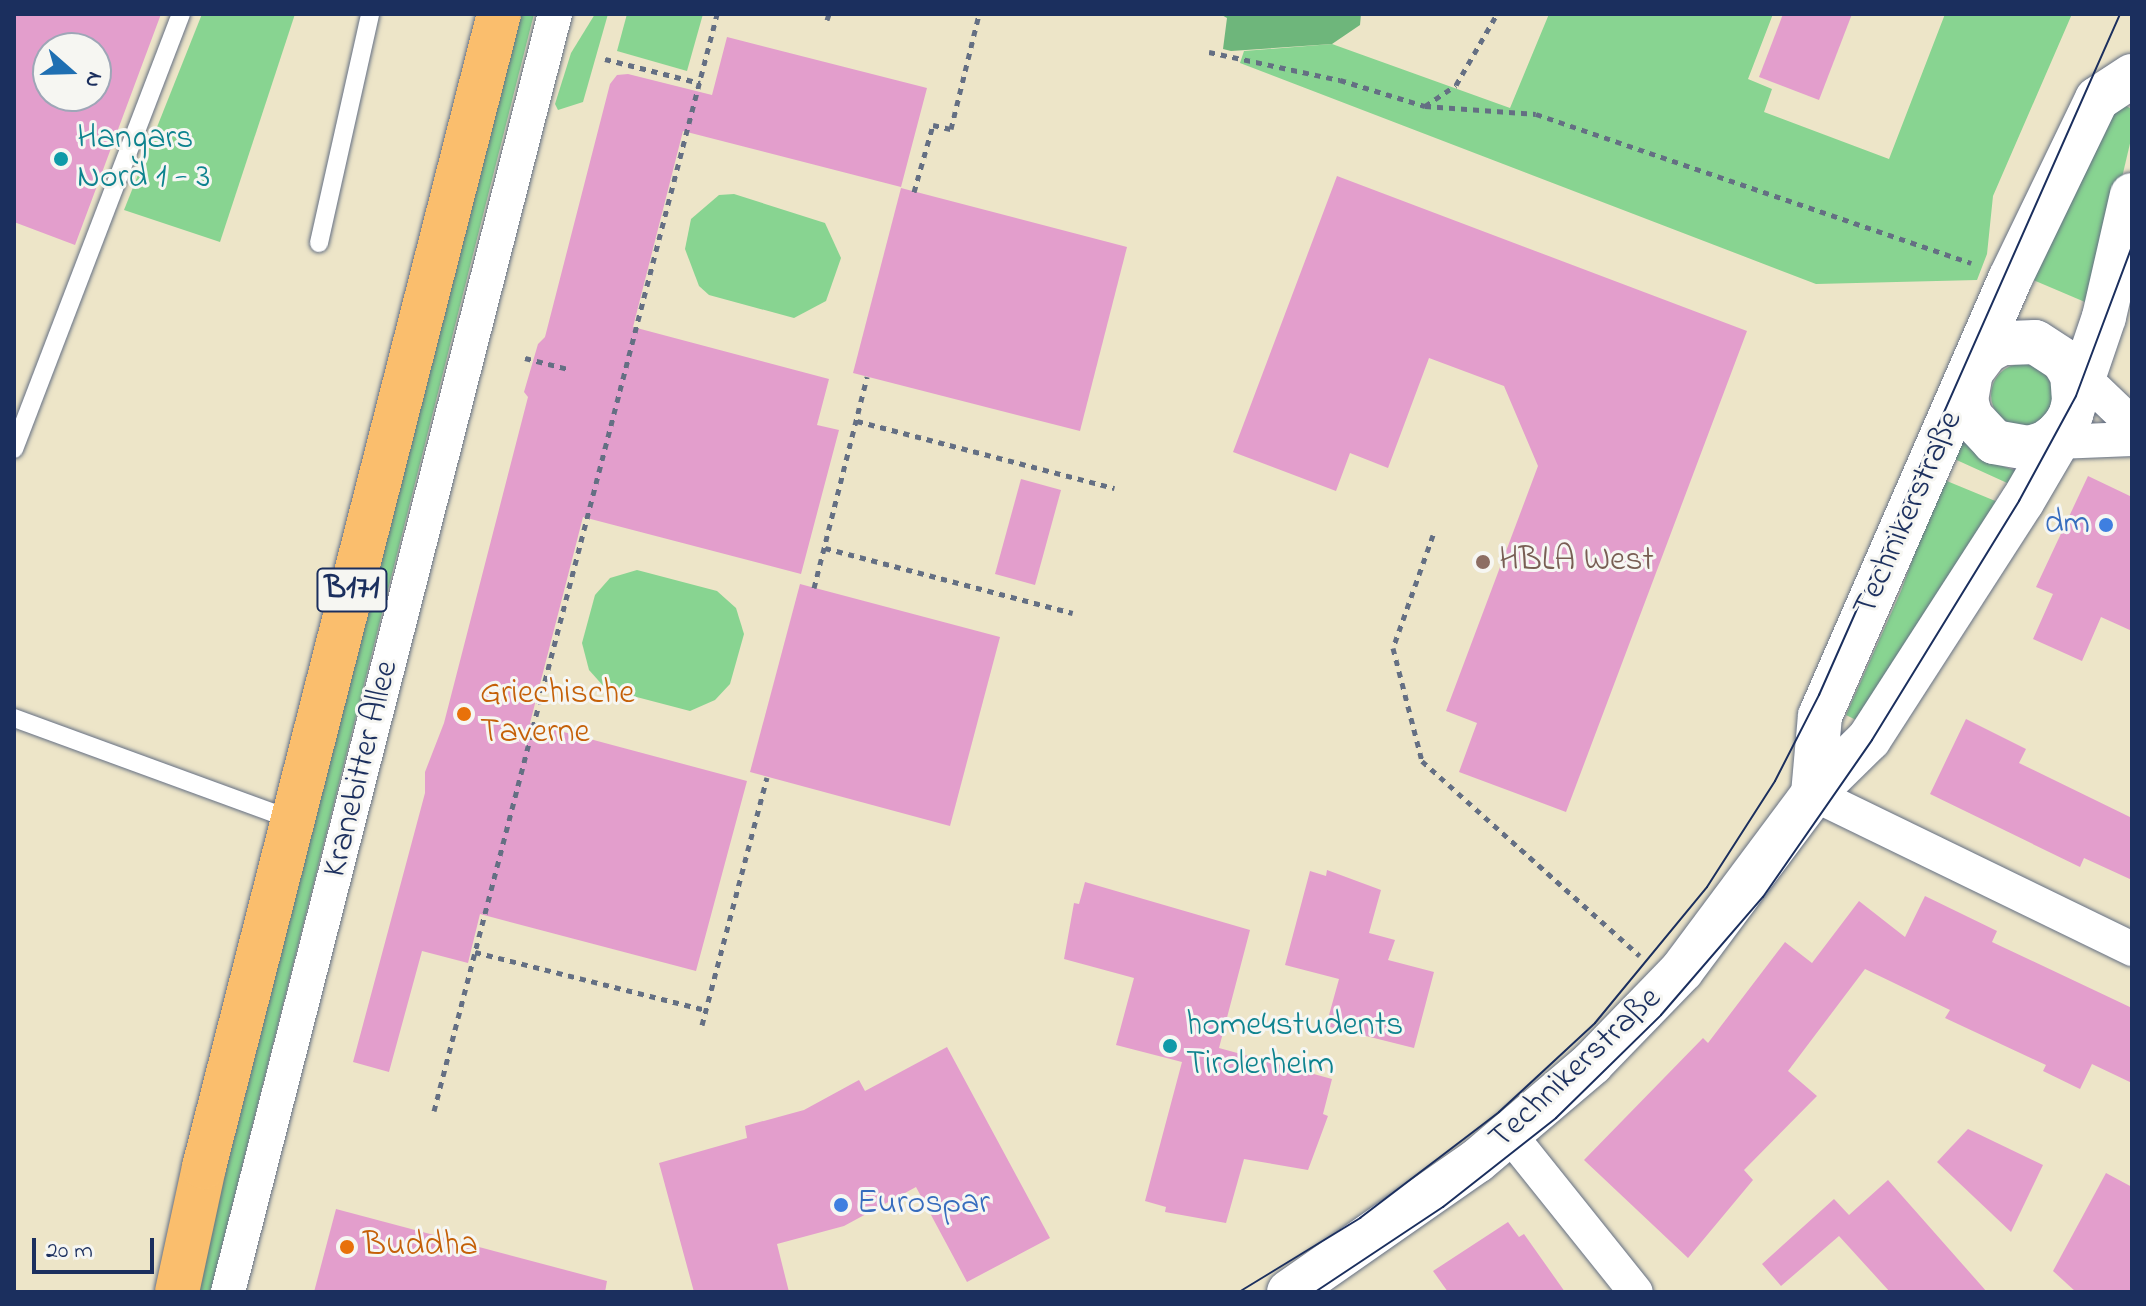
<!DOCTYPE html>
<html>
<head>
<meta charset="utf-8">
<style>
	body { margin:0 }
	#map { position:relative; width:2146px; height:1306px; overflow:hidden; background:#ede5c8; font-family:"Indie Flower",sans-serif }
	div>[style] { position:absolute }
	.green>* { inset:0; background:#88d491 }
	.round { border-radius:50% }
	.forest>* { inset:0; background:#6eb67b }
	.building>* { inset:0; background:#e39ecc }
	.path>* { height:5px; margin-top:-2.5px; transform-origin:0; background:repeating-linear-gradient(90deg,#646f83 0 6px,transparent 0 12px) }
	.roads { filter:drop-shadow(0 0 2px #646f83) drop-shadow(0 0 2px #646f83) }
	.service>* { height:18px; margin:-9px; padding:0 9px; transform-origin:9px; border-radius:9px; background:#fff }
	.minor>* { height:34px; margin:-17px; padding:0 17px; transform-origin:17px; border-radius:17px; background:#fff }
	.tertiary>* { height:44px; margin:-22px; padding:0 22px; transform-origin:22px; border-radius:22px; background:#fff }
	.primary>* { height:44px; margin:-22px; padding:0 22px; transform-origin:22px; border-radius:22px; background:#fabe6d }
	.tram>* { height:2px; margin:-1px; padding:0 1px; transform-origin:1px; border-radius:1px; background:#1b2f5e }
	.dots>* { width:22px; height:22px; translate:-50% -50%; box-sizing:border-box; border:4px solid #f6f6f2; border-radius:50% }
	span { translate:-50% -50%; white-space:nowrap; text-align:center; line-height:1.15; -webkit-text-stroke:6px #f6f6f2; paint-order:stroke }
	.shield-label span { padding:2px 6px; background:#f6f6f2; border:2px solid; border-radius:6px; -webkit-text-stroke-width:0 }
	.shield-label { font-size:32px; color:#1b2f5e; font-weight:700 }
	.culture-label { font-size:34px; color:#0d838f }
	.left { translate:0 -50%; text-align:left }
	.street-label { font-size:34px; color:#1b2f5e }
	.shop-label { font-size:34px; color:#366cbe }
	.right { translate:-100% -50%; text-align:right }
	.education-label { font-size:34px; color:#785e54 }
	.food-label { font-size:34px; color:#c56008 }
	.frame { position:absolute; inset:0; border:16px solid #1b2f5e; pointer-events:none }
	.north { position:absolute; left:32px; top:32px; width:80px; height:80px; box-sizing:border-box; background:#f6f6f2; border:2px solid #9ea6b7; border-radius:50%; rotate:110deg; font-size:22px; font-weight:700; line-height:32px; text-align:center; color:#1b2f5e }
	.north::after { content:''; display:block; margin:auto; width:28px; height:36px; background:#1f6fb2; clip-path:polygon(50% 0,100% 100%,50% 72%,0 100%) }
	.scale { position:absolute; left:32px; top:1238px; width:122px; height:36px; box-sizing:border-box; border:4px solid #1b2f5e; border-top:0; padding-left:10px; font-size:24px; line-height:28px; white-space:nowrap; color:#1b2f5e; -webkit-text-stroke:6px #f6f6f2; paint-order:stroke }
</style>
</head>
<body>
<div id="map">
	<div class="green">
		<div style="clip-path:polygon(202px 14px,295px 14px,220px 242px,124px 210px)"></div>
		<div style="clip-path:polygon(520px 14px,534px 14px,210px 1292px,195px 1292px)"></div>
		<div style="clip-path:polygon(595px 14px,608px 14px,583px 102px,558px 110px,555px 104px,571px 53px)"></div>
		<div style="clip-path:polygon(627px 14px,703px 14px,687px 71px,617px 51px)"></div>
		<div style="clip-path:polygon(1549px 14px,1773px 14px,1748px 79px,1772px 89px,1764px 112px,1889px 159px,1945px 14px,2072px 14px,1993px 196px,1987px 254px,1977px 280px,1816px 284px,1240px 63px,1244px 51px,1332px 44px,1510px 108px)"></div>
		<div style="clip-path:polygon(2124px 105px,2132px 109px,2132px 135px,2092px 305px,2031px 279px,2113px 114px)"></div>
		<div style="clip-path:polygon(734px 194px,825px 223px,841px 258px,826px 301px,794px 318px,709px 295px,699px 286px,685px 249px,691px 219px,719px 195px)"></div>
		<div class="round" style="left:1991px;top:364px;width:62px;height:62px"></div>
		<div style="clip-path:polygon(1961px 430px,1987px 461px,2023px 473px,2016px 487px,1950px 457px)"></div>
		<div style="clip-path:polygon(1942px 479px,2005px 505px,1866px 725px,1846px 715px,1901px 591px)"></div>
		<div style="clip-path:polygon(637px 570px,717px 591px,736px 608px,744px 634px,730px 684px,715px 700px,690px 711px,606px 689px,589px 670px,582px 643px,595px 595px,610px 578px)"></div>
	</div>
	<div class="forest">
		<div style="clip-path:polygon(1220px 14px,1361px 14px,1360px 25px,1332px 44px,1231px 51px,1223px 49px,1227px 18px)"></div>
	</div>
	<div class="building">
		<div style="clip-path:polygon(evenodd,14px 14px,161px 14px,75px 245px,14px 222px,14px 14px,48px 48px,96px 48px,96px 96px,48px 96px,48px 48px)"></div>
		<div style="clip-path:polygon(1783px 14px,1852px 14px,1819px 100px,1759px 77px)"></div>
		<div style="clip-path:polygon(727px 37px,927px 88px,901px 187px,683px 131px,633px 327px,829px 379px,817px 425px,839px 430px,801px 574px,583px 517px,530px 723px,747px 781px,696px 971px,480px 914px,468px 963px,422px 951px,389px 1072px,353px 1062px,425px 793px,425px 772px,444px 723px,528px 397px,524px 392px,538px 344px,545px 337px,610px 84px,617px 75px,628px 74px,712px 95px)"></div>
		<div style="clip-path:polygon(1337px 176px,1747px 331px,1566px 812px,1459px 772px,1477px 723px,1446px 711px,1538px 466px,1504px 386px,1429px 358px,1388px 468px,1350px 453px,1336px 491px,1233px 452px)"></div>
		<div style="clip-path:polygon(901px 188px,1127px 247px,1080px 431px,853px 373px)"></div>
		<div style="clip-path:polygon(2088px 476px,2132px 497px,2132px 631px,2101px 617px,2082px 661px,2033px 639px,2053px 594px,2036px 587px)"></div>
		<div style="clip-path:polygon(1021px 479px,1061px 490px,1035px 585px,995px 574px)"></div>
		<div style="clip-path:polygon(800px 584px,1000px 637px,950px 826px,750px 772px)"></div>
		<div style="clip-path:polygon(1966px 719px,2026px 749px,2019px 763px,2132px 818px,2132px 880px,2084px 858px,2080px 867px,1930px 794px)"></div>
		<div style="clip-path:polygon(1327px 870px,1381px 890px,1369px 933px,1395px 940px,1388px 960px,1434px 972px,1414px 1048px,1326px 1026px,1339px 979px,1285px 965px,1310px 871px,1326px 876px)"></div>
		<div style="clip-path:polygon(1085px 882px,1250px 930px,1219px 1048px,1332px 1079px,1323px 1114px,1328px 1116px,1308px 1170px,1244px 1159px,1226px 1223px,1165px 1212px,1166px 1207px,1145px 1201px,1182px 1062px,1116px 1045px,1134px 978px,1064px 959px,1074px 903px,1079px 904px)"></div>
		<div style="clip-path:polygon(1925px 896px,1997px 931px,1992px 942px,2132px 1008px,2132px 1083px,2092px 1064px,2080px 1089px,2043px 1071px,2046px 1065px,1945px 1018px,1950px 1010px,1865px 969px,1788px 1071px,1817px 1096px,1744px 1170px,1753px 1180px,1688px 1258px,1584px 1160px,1703px 1038px,1708px 1043px,1785px 942px,1812px 963px,1859px 901px,1905px 937px)"></div>
		<div style="clip-path:polygon(947px 1047px,1050px 1238px,967px 1282px,916px 1187px,844px 1226px,777px 1244px,789px 1292px,694px 1292px,659px 1163px,747px 1138px,745px 1126px,804px 1110px,859px 1080px,865px 1091px)"></div>
		<div style="clip-path:polygon(1968px 1129px,2043px 1165px,2011px 1232px,1937px 1162px)"></div>
		<div style="clip-path:polygon(2106px 1173px,2132px 1187px,2132px 1292px,2076px 1292px,2053px 1271px)"></div>
		<div style="clip-path:polygon(1888px 1180px,1987px 1292px,1890px 1292px,1839px 1236px,1781px 1286px,1762px 1264px,1834px 1199px,1849px 1215px)"></div>
		<div style="clip-path:polygon(336px 1209px,607px 1281px,605px 1292px,314px 1292px)"></div>
		<div style="clip-path:polygon(1508px 1222px,1519px 1237px,1524px 1234px,1565px 1292px,1448px 1292px,1433px 1271px)"></div>
	</div>
	<div class="path">
		<div style="left:827px;top:20px;width:6px;rotate:-72deg"></div>
		<div style="left:1209px;top:52px;width:134px;rotate:12.1deg"></div>
		<div style="left:1340px;top:80px;width:89px;rotate:17deg"></div>
		<div style="left:1425px;top:106px;width:37px;rotate:-34deg"></div>
		<div style="left:1456px;top:85px;width:82px;rotate:-60deg"></div>
		<div style="left:605px;top:59px;width:98px;rotate:14.2deg"></div>
		<div style="left:1425px;top:106px;width:111px;rotate:4.1deg"></div>
		<div style="left:1536px;top:114px;width:460px;rotate:18.9deg"></div>
		<div style="left:914px;top:192px;width:70px;rotate:-74.2deg"></div>
		<div style="left:933px;top:125px;width:18px;rotate:13deg"></div>
		<div style="left:951px;top:129px;width:118px;rotate:-76.3deg"></div>
		<div style="left:525px;top:358px;width:44px;rotate:14.3deg"></div>
		<div style="left:857px;top:421px;width:266px;rotate:14.6deg"></div>
		<div style="left:1433px;top:535px;width:120px;rotate:109.5deg"></div>
		<div style="left:1393px;top:648px;width:117px;rotate:75.6deg"></div>
		<div style="left:1422px;top:761px;width:292px;rotate:41.8deg"></div>
		<div style="left:825px;top:548px;width:256px;rotate:14.7deg"></div>
		<div style="left:814px;top:588px;width:218px;rotate:-75.9deg"></div>
		<div style="left:475px;top:952px;width:238px;rotate:14.1deg"></div>
		<div style="left:702px;top:1025px;width:256px;rotate:-75.3deg"></div>
		<div style="left:434px;top:1111px;width:1133px;rotate:-75.53deg"></div>
	</div>
	<div class="roads">
		<div class="service">
			<div style="left:319px;top:243px;width:235px;rotate:-77.4deg"></div>
			<div style="left:14px;top:449px;width:466px;rotate:-69deg"></div>
			<div style="left:14px;top:718px;width:297px;rotate:20.1deg"></div>
		</div>
		<div class="minor">
			<div style="left:2083px;top:377px;width:68px;rotate:43.8deg"></div>
			<div style="left:2057px;top:442px;width:75px;rotate:-2.3deg"></div>
			<div style="left:1813px;top:794px;width:355px;rotate:25.9deg"></div>
			<div style="left:1510px;top:1135px;width:201px;rotate:51.3deg"></div>
			<div style="left:228px;top:1292px;width:1319px;rotate:-75.65deg"></div>
		</div>
		<div class="tertiary">
			<div style="left:1813px;top:794px;width:78px;rotate:-84.9deg"></div>
			<div style="left:1820px;top:716px;width:477px;rotate:-66.5deg"></div>
			<div style="left:2010px;top:279px;width:200px;rotate:-64.2deg"></div>
			<div style="left:2097px;top:99px;width:42px;rotate:-33.3deg"></div>
			<div style="left:1289px;top:1292px;width:229px;rotate:-34.9deg"></div>
			<div style="left:1477px;top:1161px;width:151px;rotate:-40.4deg"></div>
			<div style="left:1592px;top:1063px;width:129px;rotate:-45.9deg"></div>
			<div style="left:1682px;top:970px;width:219px;rotate:-53.3deg"></div>
			<div style="left:1813px;top:794px;width:78px;rotate:-44.5deg"></div>
			<div style="left:1869px;top:739px;width:282px;rotate:-57.2deg"></div>
			<div style="left:2022px;top:502px;width:69px;rotate:-59.7deg"></div>
			<div style="left:2057px;top:442px;width:31px;rotate:-63deg"></div>
			<div style="left:2071px;top:414px;width:13px;rotate:-77deg"></div>
			<div style="left:2074px;top:401px;width:26px;rotate:-94deg"></div>
			<div style="left:2072px;top:375px;width:17px;rotate:-121deg"></div>
			<div style="left:2063px;top:360px;width:33px;rotate:-147deg"></div>
			<div style="left:2035px;top:342px;width:33px;rotate:178deg"></div>
			<div style="left:2002px;top:343px;width:17px;rotate:152deg"></div>
			<div style="left:1987px;top:351px;width:26px;rotate:127deg"></div>
			<div style="left:1971px;top:372px;width:28px;rotate:100deg"></div>
			<div style="left:1966px;top:400px;width:18px;rotate:74deg"></div>
			<div style="left:1971px;top:417px;width:34px;rotate:47deg"></div>
			<div style="left:1994px;top:442px;width:36px;rotate:10deg"></div>
			<div style="left:2029px;top:448px;width:17px;rotate:-17deg"></div>
			<div style="left:2045px;top:443px;width:14px;rotate:-36deg"></div>
			<div style="left:2056px;top:435px;width:13px;rotate:-48deg"></div>
			<div style="left:2065px;top:425px;width:13px;rotate:-61deg"></div>
			<div style="left:2071px;top:414px;width:102px;rotate:-71.2deg"></div>
			<div style="left:2104px;top:317px;width:125px;rotate:-77.1deg"></div>
		</div>
		<div class="primary">
			<div style="left:177px;top:1292px;width:128px;rotate:-77.8deg"></div>
			<div style="left:204px;top:1167px;width:1190px;rotate:-75.65deg"></div>
		</div>
	</div>
	<div class="tram">
		<div style="left:1239px;top:1292px;width:142px;rotate:-31.4deg"></div>
		<div style="left:1360px;top:1218px;width:175px;rotate:-37.3deg"></div>
		<div style="left:1499px;top:1112px;width:131px;rotate:-42.8deg"></div>
		<div style="left:1595px;top:1023px;width:176px;rotate:-50.5deg"></div>
		<div style="left:1707px;top:887px;width:126px;rotate:-57.3deg"></div>
		<div style="left:1775px;top:781px;width:97px;rotate:-62.9deg"></div>
		<div style="left:1819px;top:695px;width:745px;rotate:-66.15deg"></div>
		<div style="left:1315px;top:1292px;width:154px;rotate:-33.6deg"></div>
		<div style="left:1443px;top:1207px;width:144px;rotate:-38.2deg"></div>
		<div style="left:1556px;top:1118px;width:147px;rotate:-44.4deg"></div>
		<div style="left:1661px;top:1015px;width:156px;rotate:-49.2deg"></div>
		<div style="left:1763px;top:897px;width:191px;rotate:-55.2deg"></div>
		<div style="left:1872px;top:740px;width:281px;rotate:-58.4deg"></div>
		<div style="left:2019px;top:501px;width:119px;rotate:-61.5deg"></div>
		<div style="left:2076px;top:396px;width:160px;rotate:-69.5deg"></div>
	</div>
	<div class="dots">
		<div style="left:61px;top:159px;background:#0f9aa8"></div>
		<div style="left:2106px;top:525px;background:#3f7fe0"></div>
		<div style="left:1483px;top:562px;background:#8d6e63"></div>
		<div style="left:464px;top:714px;background:#e8710a"></div>
		<div style="left:1170px;top:1046px;background:#0f9aa8"></div>
		<div style="left:841px;top:1205px;background:#3f7fe0"></div>
		<div style="left:347px;top:1247px;background:#e8710a"></div>
	</div>
	<div class="shield-label">
		<span style="left:352px;top:590px">B171</span>
	</div>
	<div class="culture-label">
		<span class="left" style="left:77px;top:159px">Hangars<br>Nord 1 - 3</span>
		<span class="left" style="left:1186px;top:1046px">home4students<br>Tirolerheim</span>
	</div>
	<div class="street-label">
		<span style="left:1909px;top:514px;rotate:-66deg">Technikerstraße</span>
		<span style="left:362px;top:769px;rotate:-76deg">Kranebitter Allee</span>
		<span style="left:1576px;top:1069px;rotate:-43deg">Technikerstraße</span>
	</div>
	<div class="shop-label">
		<span class="right" style="left:2090px;top:525px">dm</span>
		<span class="left" style="left:857px;top:1205px">Eurospar</span>
	</div>
	<div class="education-label">
		<span class="left" style="left:1499px;top:562px">HBLA West</span>
	</div>
	<div class="food-label">
		<span class="left" style="left:480px;top:714px">Griechische<br>Taverne</span>
		<span class="left" style="left:363px;top:1247px">Buddha</span>
	</div>
	<div class="frame"></div>
	<div class="north">N</div>
	<div class="scale">20 m</div>
</div>
</body>
</html>
